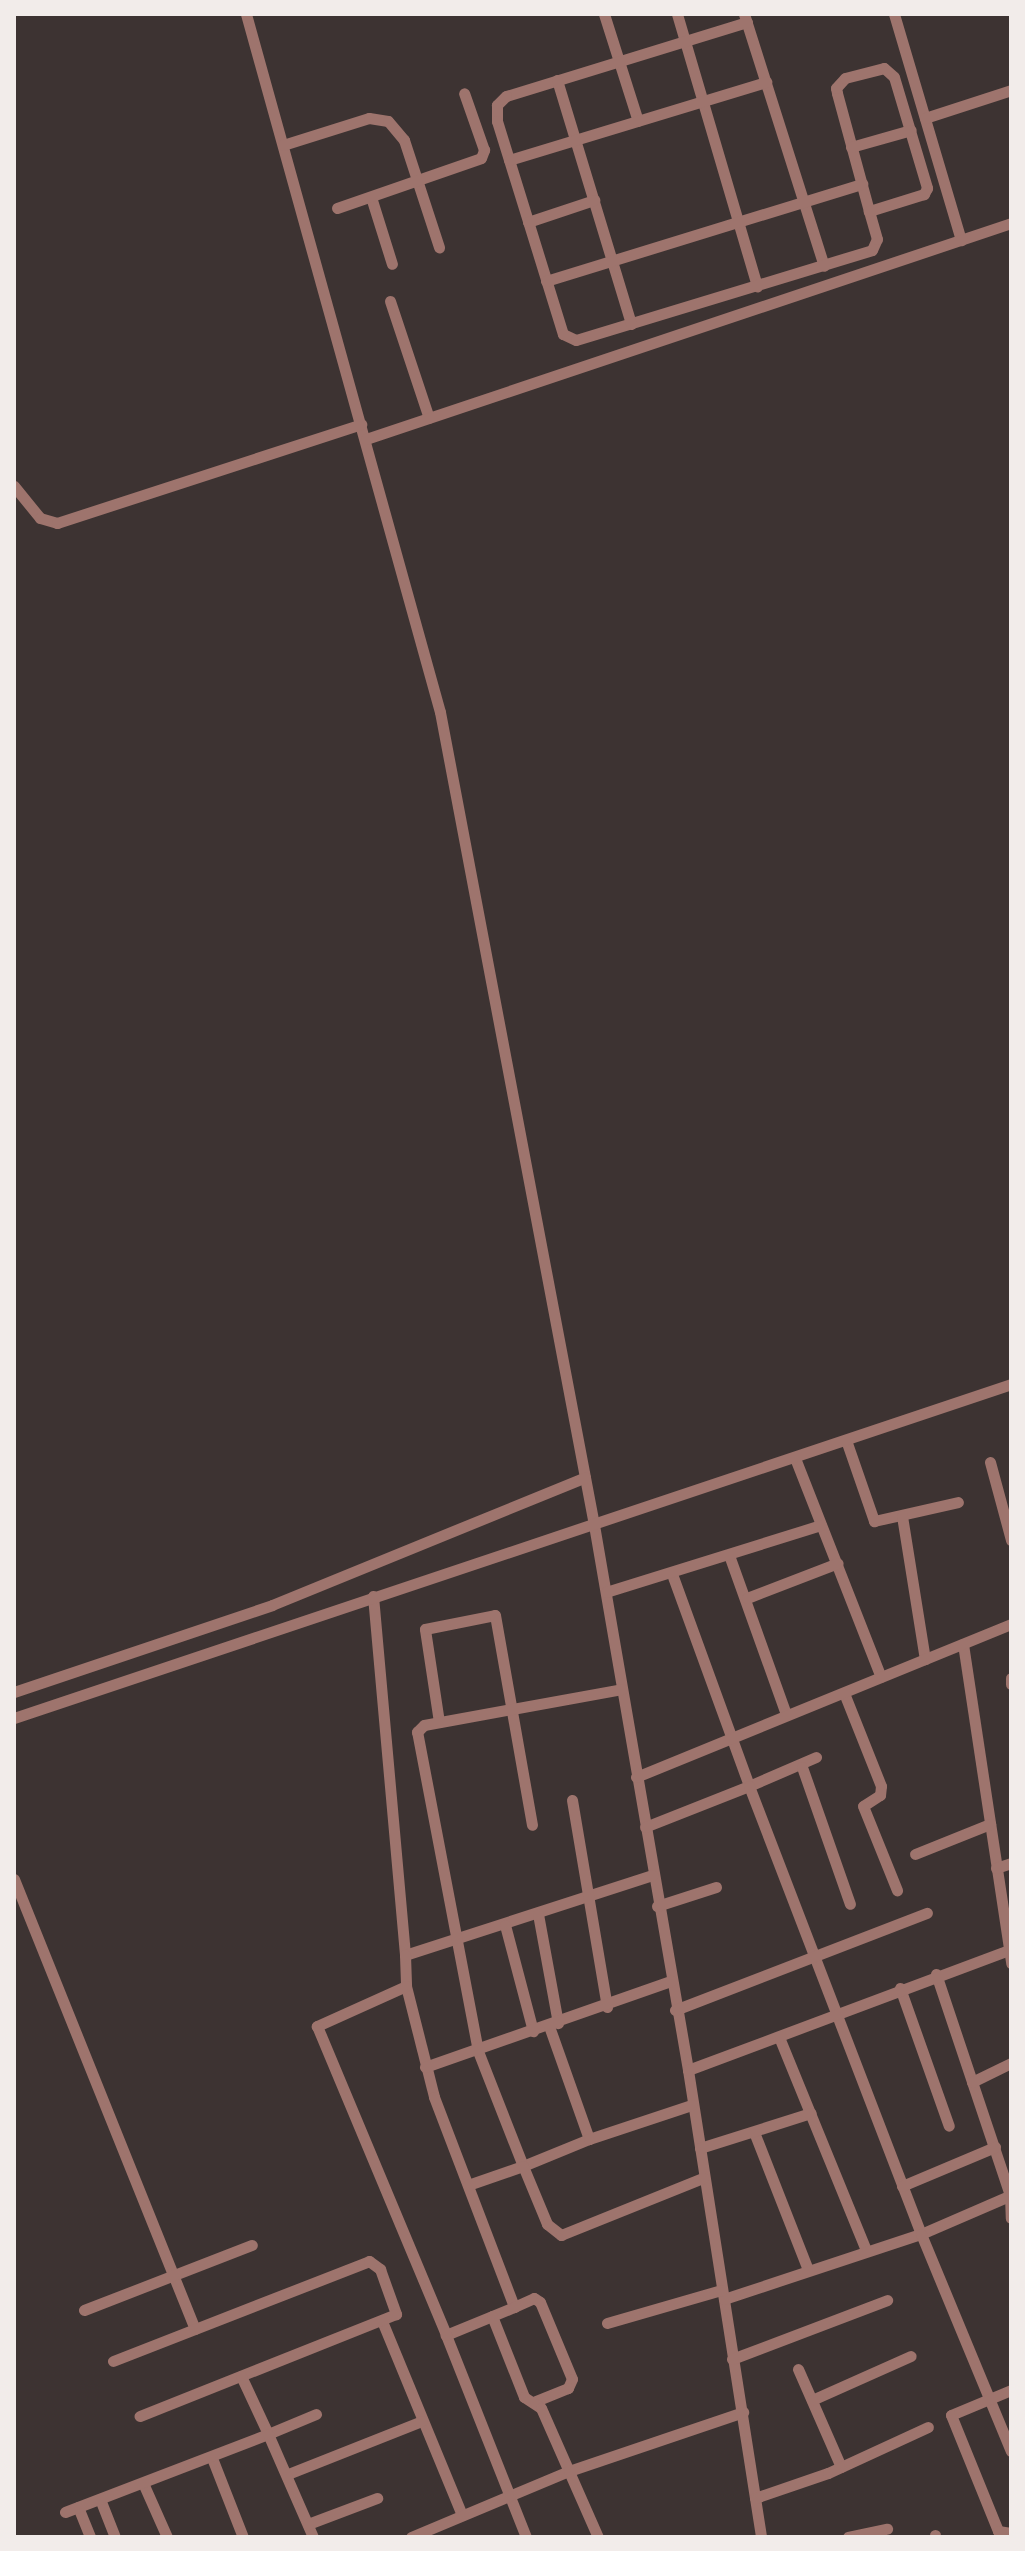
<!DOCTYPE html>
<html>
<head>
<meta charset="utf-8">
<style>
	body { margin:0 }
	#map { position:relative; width:1025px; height:2551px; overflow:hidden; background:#3d3332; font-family:Roboto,sans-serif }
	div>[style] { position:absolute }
	.minor>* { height:11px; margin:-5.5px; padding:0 5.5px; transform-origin:5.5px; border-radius:5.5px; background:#9e746d }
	span { translate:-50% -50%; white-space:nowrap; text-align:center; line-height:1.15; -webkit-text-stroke:6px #3d3332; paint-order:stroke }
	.frame { position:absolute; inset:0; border:16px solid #f2ecea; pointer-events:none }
</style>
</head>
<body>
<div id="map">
	<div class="minor">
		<div style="left:246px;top:14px;width:724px;rotate:74.47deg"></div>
		<div style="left:440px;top:712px;width:827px;rotate:79.27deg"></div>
		<div style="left:594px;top:1525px;width:553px;rotate:80.21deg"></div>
		<div style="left:688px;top:2070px;width:473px;rotate:81.1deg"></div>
		<div style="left:604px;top:14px;width:112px;rotate:72.4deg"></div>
		<div style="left:677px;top:14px;width:284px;rotate:73.6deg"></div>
		<div style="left:744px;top:14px;width:264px;rotate:72.4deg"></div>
		<div style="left:894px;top:14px;width:236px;rotate:73.5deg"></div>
		<div style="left:747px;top:22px;width:252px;rotate:162.9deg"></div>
		<div style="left:506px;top:96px;width:13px;rotate:135deg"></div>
		<div style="left:497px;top:105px;width:16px;rotate:90deg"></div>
		<div style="left:497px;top:121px;width:223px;rotate:72.8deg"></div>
		<div style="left:563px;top:334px;width:14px;rotate:25deg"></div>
		<div style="left:576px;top:340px;width:309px;rotate:-16.9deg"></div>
		<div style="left:872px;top:250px;width:12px;rotate:-66deg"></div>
		<div style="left:877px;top:239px;width:29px;rotate:-106deg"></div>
		<div style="left:869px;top:211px;width:122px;rotate:-105.2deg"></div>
		<div style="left:837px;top:93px;width:5px;rotate:-101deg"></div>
		<div style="left:836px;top:88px;width:13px;rotate:-48deg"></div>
		<div style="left:845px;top:78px;width:40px;rotate:-14.4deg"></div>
		<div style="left:884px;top:68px;width:13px;rotate:42deg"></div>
		<div style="left:894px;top:77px;width:116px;rotate:73.4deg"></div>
		<div style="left:927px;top:188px;width:7px;rotate:117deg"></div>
		<div style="left:924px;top:194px;width:58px;rotate:162.8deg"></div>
		<div style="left:557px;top:80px;width:255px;rotate:73.1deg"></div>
		<div style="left:925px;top:118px;width:90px;rotate:-18deg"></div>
		<div style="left:283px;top:145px;width:90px;rotate:-17.4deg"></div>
		<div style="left:369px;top:118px;width:19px;rotate:9deg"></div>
		<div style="left:388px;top:121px;width:25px;rotate:50deg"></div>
		<div style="left:404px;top:140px;width:113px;rotate:71.9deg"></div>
		<div style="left:851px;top:147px;width:62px;rotate:-15.8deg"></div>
		<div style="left:509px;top:160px;width:269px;rotate:-16.9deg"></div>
		<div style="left:371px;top:197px;width:70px;rotate:72.6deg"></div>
		<div style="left:337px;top:208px;width:152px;rotate:-19.1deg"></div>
		<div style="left:481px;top:158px;width:9px;rotate:-69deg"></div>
		<div style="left:484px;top:150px;width:60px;rotate:-109.3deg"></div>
		<div style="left:528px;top:222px;width:70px;rotate:-18.4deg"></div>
		<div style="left:546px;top:281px;width:331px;rotate:-17.1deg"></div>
		<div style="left:390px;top:301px;width:123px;rotate:71.6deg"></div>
		<div style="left:366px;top:439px;width:680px;rotate:-18.51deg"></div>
		<div style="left:14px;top:486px;width:41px;rotate:50.9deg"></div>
		<div style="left:40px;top:518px;width:18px;rotate:16deg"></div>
		<div style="left:57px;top:523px;width:320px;rotate:-18deg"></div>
		<div style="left:846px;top:1440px;width:86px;rotate:70.9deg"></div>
		<div style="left:874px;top:1521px;width:86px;rotate:-12.7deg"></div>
		<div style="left:795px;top:1458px;width:235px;rotate:68.6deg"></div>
		<div style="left:990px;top:1462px;width:81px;rotate:74.9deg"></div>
		<div style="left:902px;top:1516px;width:145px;rotate:80.9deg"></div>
		<div style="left:729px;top:1555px;width:169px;rotate:70.3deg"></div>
		<div style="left:672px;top:1574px;width:226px;rotate:70deg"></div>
		<div style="left:749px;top:1786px;width:73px;rotate:-23.4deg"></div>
		<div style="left:606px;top:1592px;width:225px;rotate:-17.3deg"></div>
		<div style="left:373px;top:1596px;width:360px;rotate:84.9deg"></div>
		<div style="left:405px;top:1955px;width:260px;rotate:-17.9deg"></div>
		<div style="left:747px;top:1598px;width:97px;rotate:-21deg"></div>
		<div style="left:963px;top:1644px;width:323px;rotate:81.4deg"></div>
		<div style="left:1011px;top:1678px;width:6px;rotate:90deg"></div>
		<div style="left:14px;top:1692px;width:272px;rotate:-18.6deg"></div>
		<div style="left:272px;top:1605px;width:338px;rotate:-22.2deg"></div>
		<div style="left:844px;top:1693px;width:100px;rotate:68.3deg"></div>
		<div style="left:881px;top:1786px;width:9px;rotate:96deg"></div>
		<div style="left:880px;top:1795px;width:20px;rotate:147deg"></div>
		<div style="left:863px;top:1806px;width:91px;rotate:68deg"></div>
		<div style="left:14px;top:1718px;width:1051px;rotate:-18.52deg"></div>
		<div style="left:439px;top:1722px;width:94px;rotate:-98.6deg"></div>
		<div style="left:425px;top:1629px;width:71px;rotate:-11.3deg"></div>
		<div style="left:495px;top:1615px;width:213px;rotate:80deg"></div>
		<div style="left:802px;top:1767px;width:145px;rotate:70.7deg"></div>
		<div style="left:636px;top:1777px;width:405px;rotate:-22.2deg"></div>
		<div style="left:572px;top:1800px;width:210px;rotate:80.4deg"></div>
		<div style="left:645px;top:1827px;width:112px;rotate:-21.5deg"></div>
		<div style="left:749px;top:1786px;width:480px;rotate:69deg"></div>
		<div style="left:921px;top:2234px;width:98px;rotate:-23.4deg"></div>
		<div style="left:915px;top:1854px;width:81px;rotate:-21.8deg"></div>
		<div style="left:996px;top:1868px;width:16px;rotate:-18deg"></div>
		<div style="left:14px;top:1879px;width:485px;rotate:68.1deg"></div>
		<div style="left:657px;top:1906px;width:62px;rotate:-17.9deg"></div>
		<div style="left:538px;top:1914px;width:111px;rotate:79.6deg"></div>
		<div style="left:505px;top:1925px;width:110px;rotate:75.2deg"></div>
		<div style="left:405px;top:1955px;width:31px;rotate:88deg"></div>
		<div style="left:406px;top:1986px;width:114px;rotate:75.8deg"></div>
		<div style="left:434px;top:2097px;width:225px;rotate:69.1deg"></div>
		<div style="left:514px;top:2307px;width:74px;rotate:157.6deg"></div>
		<div style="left:446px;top:2335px;width:217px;rotate:68.4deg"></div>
		<div style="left:936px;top:1974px;width:233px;rotate:71.5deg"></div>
		<div style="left:1010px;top:2195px;width:23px;rotate:88deg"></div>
		<div style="left:406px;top:1986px;width:98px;rotate:155.8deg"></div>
		<div style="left:317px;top:2026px;width:335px;rotate:67.3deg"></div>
		<div style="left:900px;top:1988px;width:146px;rotate:70.5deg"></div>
		<div style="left:675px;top:2010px;width:270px;rotate:-21.1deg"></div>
		<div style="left:549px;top:2026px;width:120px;rotate:70.5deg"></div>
		<div style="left:589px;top:2139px;width:71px;rotate:157.8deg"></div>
		<div style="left:523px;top:2166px;width:123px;rotate:-111.4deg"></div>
		<div style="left:478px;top:2051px;width:325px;rotate:-100.8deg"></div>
		<div style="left:417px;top:1732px;width:10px;rotate:-45deg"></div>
		<div style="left:424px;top:1725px;width:201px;rotate:-10.3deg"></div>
		<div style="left:779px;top:2037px;width:230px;rotate:67.8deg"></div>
		<div style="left:425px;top:2067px;width:261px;rotate:-19.3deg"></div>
		<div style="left:688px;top:2070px;width:345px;rotate:-20.5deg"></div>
		<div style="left:972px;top:2082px;width:43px;rotate:-26deg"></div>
		<div style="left:754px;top:2132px;width:148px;rotate:68.6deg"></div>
		<div style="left:589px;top:2139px;width:108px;rotate:-18.4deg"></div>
		<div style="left:700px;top:2148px;width:116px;rotate:-17.5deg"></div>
		<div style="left:468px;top:2185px;width:58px;rotate:-19.1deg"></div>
		<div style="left:523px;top:2166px;width:63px;rotate:67.5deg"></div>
		<div style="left:547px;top:2224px;width:18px;rotate:38deg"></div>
		<div style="left:561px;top:2235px;width:153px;rotate:-21.9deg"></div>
		<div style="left:902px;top:2186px;width:101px;rotate:-22.8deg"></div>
		<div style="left:724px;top:2299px;width:207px;rotate:-18.3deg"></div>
		<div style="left:921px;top:2234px;width:235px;rotate:67.5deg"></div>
		<div style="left:514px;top:2307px;width:22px;rotate:-24deg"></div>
		<div style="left:534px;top:2298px;width:7px;rotate:34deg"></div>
		<div style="left:540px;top:2302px;width:83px;rotate:67.4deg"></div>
		<div style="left:572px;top:2379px;width:10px;rotate:114deg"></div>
		<div style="left:568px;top:2388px;width:35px;rotate:158deg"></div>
		<div style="left:84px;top:2310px;width:180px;rotate:-21.2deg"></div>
		<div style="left:492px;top:2316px;width:87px;rotate:68.4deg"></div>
		<div style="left:524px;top:2397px;width:20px;rotate:33deg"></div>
		<div style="left:541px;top:2408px;width:141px;rotate:66.2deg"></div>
		<div style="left:382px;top:2321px;width:210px;rotate:67.6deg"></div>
		<div style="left:607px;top:2323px;width:119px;rotate:-16.1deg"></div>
		<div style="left:732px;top:2359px;width:166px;rotate:-20.8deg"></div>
		<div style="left:113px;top:2361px;width:275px;rotate:-21.3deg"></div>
		<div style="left:369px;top:2261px;width:14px;rotate:36deg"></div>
		<div style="left:380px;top:2269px;width:48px;rotate:70.4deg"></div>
		<div style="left:396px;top:2314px;width:276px;rotate:158.3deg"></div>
		<div style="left:798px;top:2369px;width:107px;rotate:66.3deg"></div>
		<div style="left:241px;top:2376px;width:64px;rotate:65deg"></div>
		<div style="left:268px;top:2434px;width:52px;rotate:-22.6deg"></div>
		<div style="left:1011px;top:2390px;width:65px;rotate:157.4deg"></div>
		<div style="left:951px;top:2415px;width:125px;rotate:67.9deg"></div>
		<div style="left:998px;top:2531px;width:13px;rotate:9deg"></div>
		<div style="left:812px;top:2400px;width:108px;rotate:-24deg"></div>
		<div style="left:212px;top:2458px;width:85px;rotate:68.6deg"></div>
		<div style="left:288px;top:2474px;width:144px;rotate:-21.6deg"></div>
		<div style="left:143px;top:2483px;width:59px;rotate:66deg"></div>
		<div style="left:755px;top:2498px;width:77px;rotate:-18.9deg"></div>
		<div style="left:828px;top:2473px;width:110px;rotate:-24.7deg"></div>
		<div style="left:100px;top:2499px;width:41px;rotate:68.5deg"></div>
		<div style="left:78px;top:2507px;width:32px;rotate:68deg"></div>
		<div style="left:65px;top:2512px;width:217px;rotate:-21deg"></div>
		<div style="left:268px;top:2434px;width:112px;rotate:66.4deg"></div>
		<div style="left:308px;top:2524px;width:74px;rotate:-20.6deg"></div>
		<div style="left:935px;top:2535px;width:2px;rotate:90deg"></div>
		<div style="left:411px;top:2537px;width:171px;rotate:-22.7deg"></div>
		<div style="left:569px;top:2471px;width:184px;rotate:-18.7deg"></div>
		<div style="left:848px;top:2537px;width:40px;rotate:-12deg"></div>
	</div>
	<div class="frame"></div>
</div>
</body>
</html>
